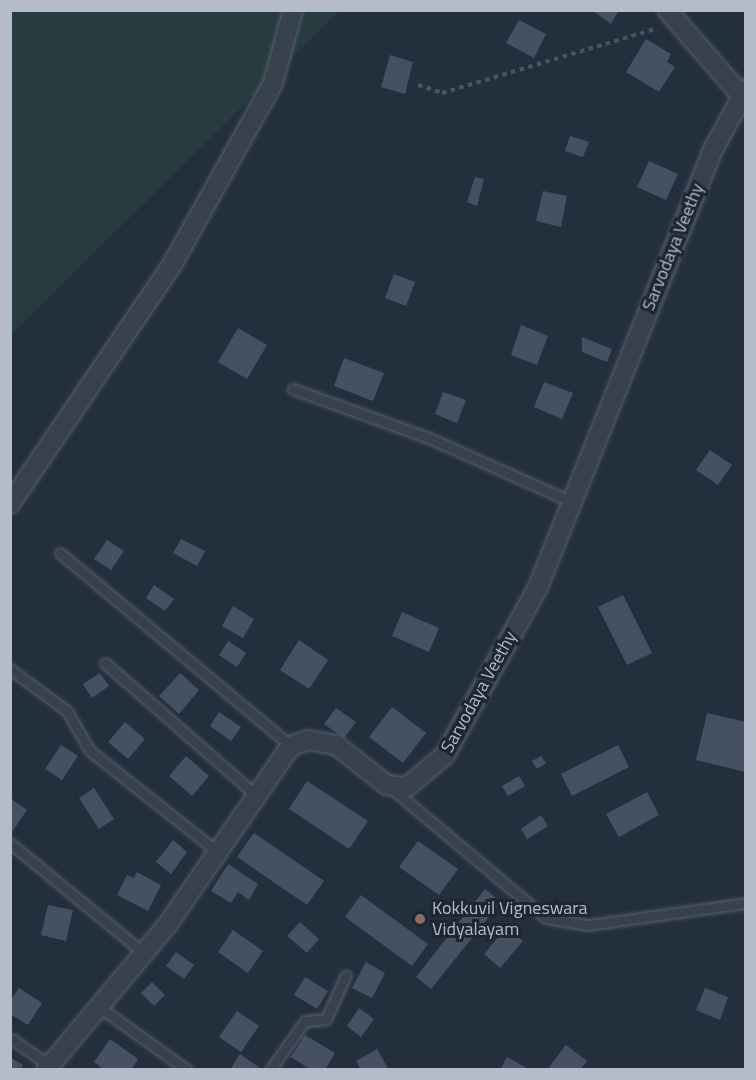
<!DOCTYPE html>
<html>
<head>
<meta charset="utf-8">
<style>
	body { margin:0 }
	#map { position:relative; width:756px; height:1080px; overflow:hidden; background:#242f3e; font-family:"Titillium Web",sans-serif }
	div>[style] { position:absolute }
	.green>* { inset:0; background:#263c3f }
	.building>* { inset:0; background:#455162 }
	.path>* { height:4px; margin-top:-2px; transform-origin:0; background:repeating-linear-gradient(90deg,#44595c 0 4.5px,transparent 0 9px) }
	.roads { filter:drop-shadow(0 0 2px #565f6c) drop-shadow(0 0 2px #565f6c) }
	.service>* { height:9px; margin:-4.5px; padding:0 4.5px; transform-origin:4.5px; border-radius:4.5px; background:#38414e }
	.minor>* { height:18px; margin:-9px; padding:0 9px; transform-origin:9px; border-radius:9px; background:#38414e }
	.dots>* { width:16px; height:16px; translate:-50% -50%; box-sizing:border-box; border:3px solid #1d2633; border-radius:50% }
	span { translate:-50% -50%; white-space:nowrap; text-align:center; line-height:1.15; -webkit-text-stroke:6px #1d2633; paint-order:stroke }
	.street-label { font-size:18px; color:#b4bcc9 }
	.poi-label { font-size:18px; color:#b4bcc9 }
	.left { translate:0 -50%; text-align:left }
	.frame { position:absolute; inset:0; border:12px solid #b4bcc9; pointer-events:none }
</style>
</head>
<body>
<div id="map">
	<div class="green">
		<div style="clip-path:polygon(11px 11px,340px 11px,11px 334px)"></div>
	</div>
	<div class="building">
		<div style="clip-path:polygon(592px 10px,619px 10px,611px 24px)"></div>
		<div style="clip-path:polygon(519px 20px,546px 34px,534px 58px,506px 43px)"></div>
		<div style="clip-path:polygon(646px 39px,671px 54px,667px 62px,675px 67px,659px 92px,626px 72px)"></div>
		<div style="clip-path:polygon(390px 55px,413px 62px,405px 94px,381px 87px)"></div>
		<div style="clip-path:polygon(570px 136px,589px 142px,583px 157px,565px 151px)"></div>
		<div style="clip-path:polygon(649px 161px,678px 174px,666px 200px,637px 187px)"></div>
		<div style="clip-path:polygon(475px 177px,484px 179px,477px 206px,467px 202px)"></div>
		<div style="clip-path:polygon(543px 191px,567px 196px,561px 227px,536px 221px)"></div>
		<div style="clip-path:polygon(394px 274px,415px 282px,406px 306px,385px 298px)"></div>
		<div style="clip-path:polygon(521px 325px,548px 336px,537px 365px,511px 355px)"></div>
		<div style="clip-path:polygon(238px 328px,267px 345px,247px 379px,218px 362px)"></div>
		<div style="clip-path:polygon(582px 337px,612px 349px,607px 362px,582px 352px)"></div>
		<div style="clip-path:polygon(344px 358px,384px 373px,373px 401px,334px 386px)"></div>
		<div style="clip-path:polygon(544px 382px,573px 393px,562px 419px,534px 407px)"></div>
		<div style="clip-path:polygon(443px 392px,466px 400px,457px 423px,435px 414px)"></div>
		<div style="clip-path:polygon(710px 450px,732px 465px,718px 485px,696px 470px)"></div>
		<div style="clip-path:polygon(181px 539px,205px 551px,197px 566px,173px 553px)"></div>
		<div style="clip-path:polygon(107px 540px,124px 551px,111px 570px,94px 559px)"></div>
		<div style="clip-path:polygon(154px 585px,174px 599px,165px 611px,146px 598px)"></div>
		<div style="clip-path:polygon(623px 595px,652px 653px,627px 665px,598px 607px)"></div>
		<div style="clip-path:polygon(233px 606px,254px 619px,243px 638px,222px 626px)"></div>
		<div style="clip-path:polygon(402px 612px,439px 628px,429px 652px,392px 636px)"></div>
		<div style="clip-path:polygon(299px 640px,328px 660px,309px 689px,280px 670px)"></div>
		<div style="clip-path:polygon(228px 641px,246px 653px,237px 667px,219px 655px)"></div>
		<div style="clip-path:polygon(100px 673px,109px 686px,92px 698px,83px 684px)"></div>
		<div style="clip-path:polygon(180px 673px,199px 690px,179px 714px,159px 696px)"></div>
		<div style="clip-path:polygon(392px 707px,426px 733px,403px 763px,369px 737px)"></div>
		<div style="clip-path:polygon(336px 708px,356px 722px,344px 738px,324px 724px)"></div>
		<div style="clip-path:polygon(219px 712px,241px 727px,231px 741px,210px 726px)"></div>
		<div style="clip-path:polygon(707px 713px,746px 722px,746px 772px,696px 760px)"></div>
		<div style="clip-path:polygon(125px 722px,145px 739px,128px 759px,108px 742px)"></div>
		<div style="clip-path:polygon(61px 745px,78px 756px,62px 780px,45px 769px)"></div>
		<div style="clip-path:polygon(618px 745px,629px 767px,572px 796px,561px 774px)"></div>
		<div style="clip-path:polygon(186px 756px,209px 776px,192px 796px,169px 776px)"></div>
		<div style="clip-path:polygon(541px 756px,546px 763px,537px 769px,532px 761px)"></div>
		<div style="clip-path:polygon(519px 776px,525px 786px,508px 796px,502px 786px)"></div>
		<div style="clip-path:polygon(307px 781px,368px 821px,349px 849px,289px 809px)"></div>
		<div style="clip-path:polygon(94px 788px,114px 819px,99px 829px,79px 798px)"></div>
		<div style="clip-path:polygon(647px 792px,659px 815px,619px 837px,606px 814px)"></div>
		<div style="clip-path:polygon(10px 798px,27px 810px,12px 832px,10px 831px)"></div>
		<div style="clip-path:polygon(541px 815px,548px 826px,527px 839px,521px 829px)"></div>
		<div style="clip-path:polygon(254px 833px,324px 881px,307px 905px,237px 857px)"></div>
		<div style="clip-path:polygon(173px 840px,187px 852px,171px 874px,156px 862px)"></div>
		<div style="clip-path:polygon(418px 841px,458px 869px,439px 895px,399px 867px)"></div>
		<div style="clip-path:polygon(228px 864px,258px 884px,249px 900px,238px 892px,231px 903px,211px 891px)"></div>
		<div style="clip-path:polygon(137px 872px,161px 885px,148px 911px,117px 895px,127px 875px,134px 878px)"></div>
		<div style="clip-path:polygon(485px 889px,501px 902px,431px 989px,416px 977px)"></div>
		<div style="clip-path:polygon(361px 895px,428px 944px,412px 966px,345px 917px)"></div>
		<div style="clip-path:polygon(48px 905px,73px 910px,66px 941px,41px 935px)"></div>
		<div style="clip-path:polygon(300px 922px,319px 939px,307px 953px,287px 936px)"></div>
		<div style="clip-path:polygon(507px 927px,523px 941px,500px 968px,484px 954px)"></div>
		<div style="clip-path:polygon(233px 930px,263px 951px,248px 973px,218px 952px)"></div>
		<div style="clip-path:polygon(176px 952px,194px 965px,184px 979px,166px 966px)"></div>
		<div style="clip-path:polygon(366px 962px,385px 973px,372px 998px,352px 988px)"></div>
		<div style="clip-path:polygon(305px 977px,328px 991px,317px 1009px,294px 995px)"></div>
		<div style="clip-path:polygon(152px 982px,165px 995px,154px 1006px,141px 993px)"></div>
		<div style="clip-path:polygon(19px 988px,42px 1003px,28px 1025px,10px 1014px,10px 1001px)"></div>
		<div style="clip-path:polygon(705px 988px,728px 997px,720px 1020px,696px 1010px)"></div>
		<div style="clip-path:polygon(359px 1008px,374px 1019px,361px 1037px,347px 1026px)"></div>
		<div style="clip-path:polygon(237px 1011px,259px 1026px,241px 1052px,219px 1037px)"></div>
		<div style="clip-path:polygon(305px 1035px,335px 1053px,325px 1070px,311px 1070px,291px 1057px)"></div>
		<div style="clip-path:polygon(110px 1039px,138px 1059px,131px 1070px,104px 1070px,94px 1062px)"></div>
		<div style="clip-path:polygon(566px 1045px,587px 1061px,580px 1070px,553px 1070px,549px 1067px)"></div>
		<div style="clip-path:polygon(377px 1049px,389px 1070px,361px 1070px,356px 1061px)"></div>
		<div style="clip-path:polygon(240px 1054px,260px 1068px,259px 1070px,230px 1070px)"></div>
		<div style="clip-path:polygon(10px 1057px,23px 1065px,20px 1070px,10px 1070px)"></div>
		<div style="clip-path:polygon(507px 1057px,525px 1067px,524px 1070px,500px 1070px)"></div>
	</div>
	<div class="path">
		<div style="left:418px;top:85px;width:25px;rotate:18deg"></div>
		<div style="left:442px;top:93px;width:223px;rotate:-16.7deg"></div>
	</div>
	<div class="roads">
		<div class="service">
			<div style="left:293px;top:389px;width:145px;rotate:19.8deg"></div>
			<div style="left:429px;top:438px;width:154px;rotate:24.1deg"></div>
			<div style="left:60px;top:553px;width:301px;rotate:39.9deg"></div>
			<div style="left:105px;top:663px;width:202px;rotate:41.2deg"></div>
			<div style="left:10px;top:669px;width:71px;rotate:36.4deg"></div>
			<div style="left:67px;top:711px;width:46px;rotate:60.1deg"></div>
			<div style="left:90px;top:751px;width:163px;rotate:38.3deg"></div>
			<div style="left:391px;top:788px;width:202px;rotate:40deg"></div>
			<div style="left:546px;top:918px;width:43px;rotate:9.5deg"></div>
			<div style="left:588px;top:925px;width:160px;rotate:-7.9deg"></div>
			<div style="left:10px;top:843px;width:173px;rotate:39.4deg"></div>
			<div style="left:98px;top:1006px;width:110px;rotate:35.7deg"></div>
			<div style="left:10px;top:1038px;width:47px;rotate:34.7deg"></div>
			<div style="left:270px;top:1070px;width:60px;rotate:-54.5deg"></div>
			<div style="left:305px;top:1021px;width:21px;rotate:-5deg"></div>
			<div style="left:326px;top:1019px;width:48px;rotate:-65.6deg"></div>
		</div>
		<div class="minor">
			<div style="left:667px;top:10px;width:121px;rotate:49deg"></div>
			<div style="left:10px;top:504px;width:291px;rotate:-55.9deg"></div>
			<div style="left:173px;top:263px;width:206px;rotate:-60.9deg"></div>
			<div style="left:273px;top:83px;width:76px;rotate:-74.7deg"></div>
			<div style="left:46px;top:1070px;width:190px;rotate:-50.1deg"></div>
			<div style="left:168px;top:924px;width:216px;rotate:-55.4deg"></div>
			<div style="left:291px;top:746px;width:18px;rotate:-19deg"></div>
			<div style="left:308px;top:740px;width:28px;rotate:10deg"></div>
			<div style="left:336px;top:745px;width:65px;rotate:38.1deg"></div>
			<div style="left:387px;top:785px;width:20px;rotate:6deg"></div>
			<div style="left:407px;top:787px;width:50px;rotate:-40.1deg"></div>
			<div style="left:445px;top:755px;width:192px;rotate:-61deg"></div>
			<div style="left:538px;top:587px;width:473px;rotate:-68.2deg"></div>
			<div style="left:714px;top:148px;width:67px;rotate:-61.5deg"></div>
		</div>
	</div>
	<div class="dots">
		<div style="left:420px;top:919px;background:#8d6e63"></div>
	</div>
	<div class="street-label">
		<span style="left:673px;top:247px;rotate:-68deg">Sarvodaya Veethy</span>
		<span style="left:479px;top:692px;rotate:-61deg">Sarvodaya Veethy</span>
	</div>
	<div class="poi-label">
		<span class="left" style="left:432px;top:919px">Kokkuvil Vigneswara<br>Vidyalayam</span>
	</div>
	<div class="frame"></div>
</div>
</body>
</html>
